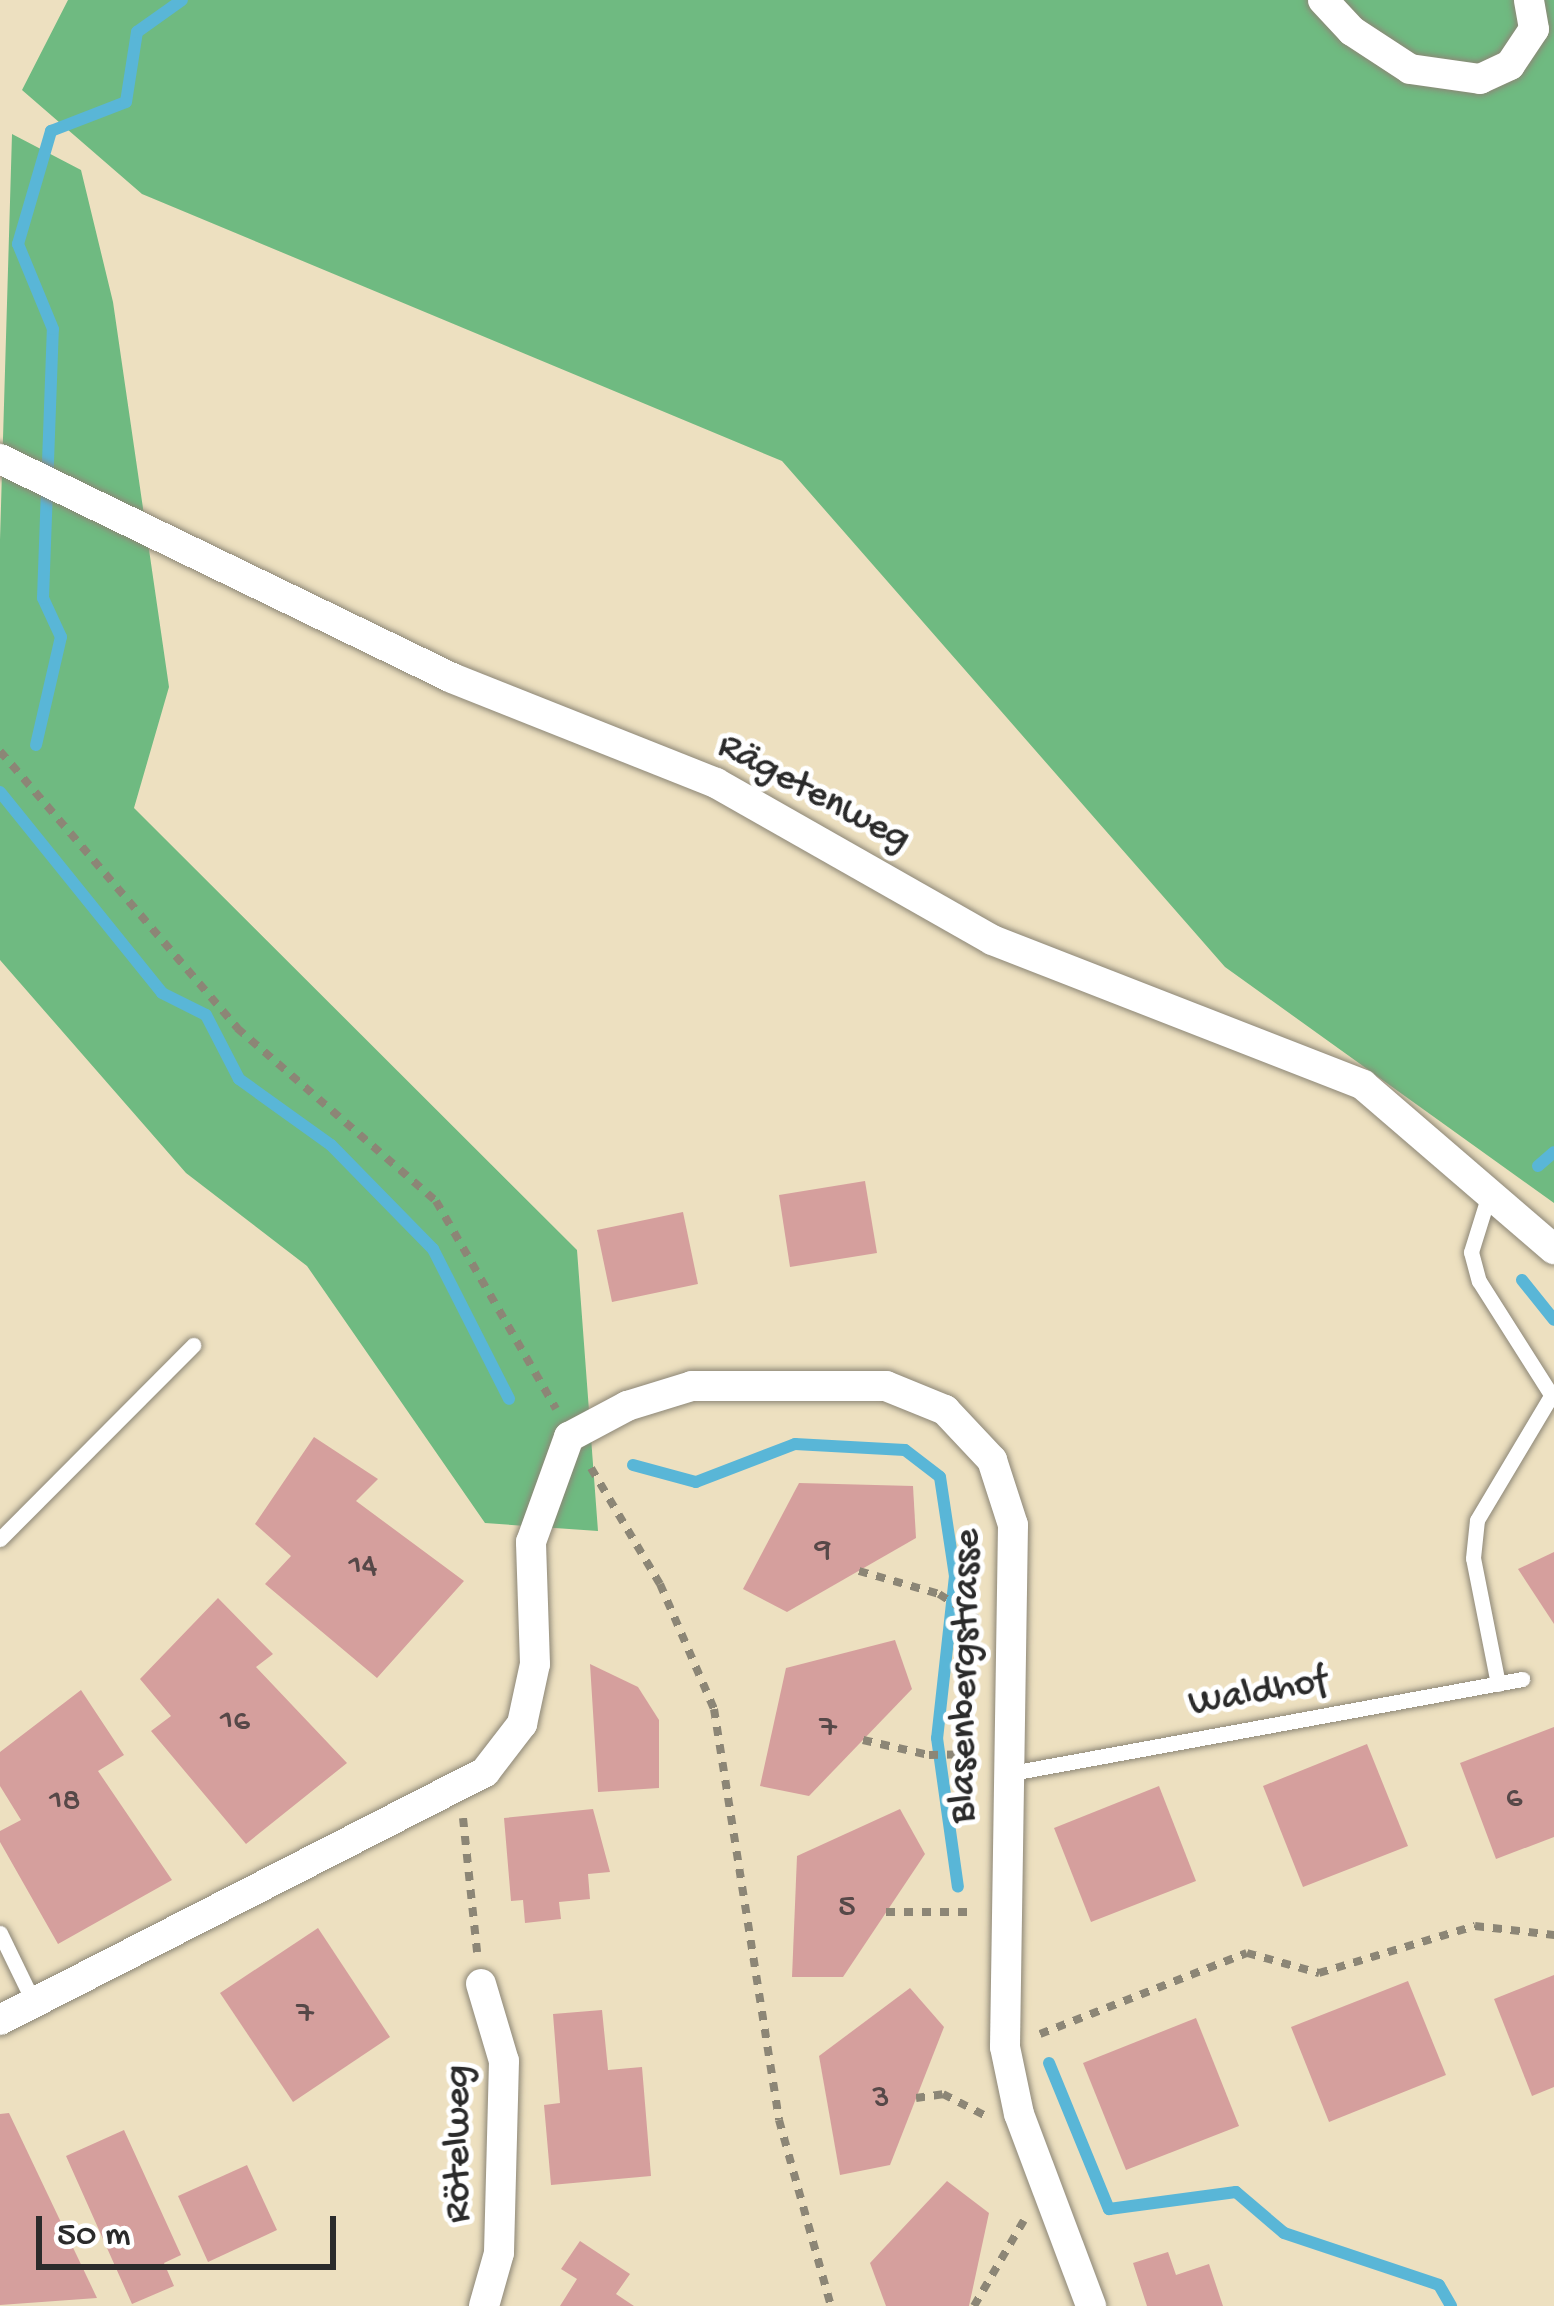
<!DOCTYPE html>
<html>
<head>
<meta charset="utf-8">
<style>
	body { margin:0 }
	#map { position:relative; width:1554px; height:2306px; overflow:hidden; background:#ede0c0; font-family:"Gochi Hand",sans-serif }
	div>[style] { position:absolute }
	.forest>* { inset:0; background:#6fba81 }
	.stream>* { height:12px; margin:-6px; padding:0 6px; transform-origin:6px; border-radius:6px; background:#59b6d7 }
	.building>* { inset:0; background:#d59f9d }
	.path>* { height:8px; margin-top:-4px; transform-origin:0; background:repeating-linear-gradient(90deg,#8c8676 0 9px,transparent 0 18px) }
	.roads { filter:drop-shadow(0 0 3px #8c8676) drop-shadow(0 0 3px #8c8676) }
	.lane>* { height:15px; margin:-7.5px; padding:0 7.5px; transform-origin:7.5px; border-radius:7.5px; background:#fff }
	.street>* { height:30px; margin:-15px; padding:0 15px; transform-origin:15px; border-radius:15px; background:#fff }
	span { translate:-50% -50%; white-space:nowrap; text-align:center; line-height:1.15; -webkit-text-stroke:10px #fff; paint-order:stroke }
	.number-label { font-size:33px; color:#564848 }
	.number-label span { -webkit-text-stroke-width:0 }
	.street-label { font-size:39px; color:#2b2b2b }
	.scale { position:absolute; left:36px; top:2216px; width:300px; height:54px; box-sizing:border-box; border:6px solid #2b2b2b; border-top:0; padding-left:15px; font-size:36px; line-height:42px; white-space:nowrap; color:#2b2b2b; -webkit-text-stroke:9px #fff; paint-order:stroke }
</style>
</head>
<body>
<div id="map">
	<div class="forest">
		<div style="clip-path:polygon(68px 0,1554px 0,1554px 1203px,1225px 967px,782px 461px,142px 194px,22px 90px)"></div>
		<div style="clip-path:polygon(12px 134px,81px 170px,113px 302px,169px 687px,134px 808px,577px 1250px,598px 1531px,485px 1523px,307px 1266px,186px 1173px,0 960px,0 540px)"></div>
	</div>
	<div class="stream">
		<div style="left:36px;top:745px;width:111px;rotate:-77deg"></div>
		<div style="left:61px;top:637px;width:43px;rotate:-114.8deg"></div>
		<div style="left:43px;top:598px;width:269px;rotate:-87.9deg"></div>
		<div style="left:53px;top:329px;width:92px;rotate:-112.4deg"></div>
		<div style="left:18px;top:244px;width:118px;rotate:-73.7deg"></div>
		<div style="left:51px;top:131px;width:80px;rotate:-21.1deg"></div>
		<div style="left:126px;top:102px;width:71px;rotate:-81.1deg"></div>
		<div style="left:137px;top:32px;width:55px;rotate:-35.4deg"></div>
		<div style="left:0;top:792px;width:258px;rotate:51.1deg"></div>
		<div style="left:162px;top:993px;width:49px;rotate:26.6deg"></div>
		<div style="left:206px;top:1015px;width:72px;rotate:62.7deg"></div>
		<div style="left:239px;top:1079px;width:113px;rotate:35.7deg"></div>
		<div style="left:331px;top:1145px;width:146px;rotate:45.6deg"></div>
		<div style="left:433px;top:1249px;width:168px;rotate:63.1deg"></div>
		<div style="left:1538px;top:1166px;width:21px;rotate:-41deg"></div>
		<div style="left:1522px;top:1280px;width:51px;rotate:51.3deg"></div>
		<div style="left:633px;top:1465px;width:65px;rotate:15.1deg"></div>
		<div style="left:696px;top:1482px;width:106px;rotate:-21deg"></div>
		<div style="left:795px;top:1444px;width:110px;rotate:3.1deg"></div>
		<div style="left:905px;top:1450px;width:44px;rotate:37.6deg"></div>
		<div style="left:940px;top:1477px;width:100px;rotate:81.4deg"></div>
		<div style="left:955px;top:1576px;width:163px;rotate:96.3deg"></div>
		<div style="left:937px;top:1738px;width:150px;rotate:82deg"></div>
		<div style="left:1049px;top:2063px;width:158px;rotate:67.7deg"></div>
		<div style="left:1109px;top:2209px;width:128px;rotate:-7.6deg"></div>
		<div style="left:1236px;top:2192px;width:63px;rotate:40.5deg"></div>
		<div style="left:1284px;top:2233px;width:163px;rotate:18.5deg"></div>
		<div style="left:1439px;top:2285px;width:24px;rotate:60deg"></div>
	</div>
	<div class="building">
		<div style="clip-path:polygon(865px 1181px,877px 1253px,790px 1267px,779px 1195px)"></div>
		<div style="clip-path:polygon(683px 1212px,698px 1284px,612px 1302px,597px 1230px)"></div>
		<div style="clip-path:polygon(314px 1437px,378px 1479px,356px 1501px,464px 1581px,377px 1678px,265px 1584px,291px 1556px,255px 1524px)"></div>
		<div style="clip-path:polygon(799px 1483px,913px 1486px,916px 1538px,787px 1612px,743px 1589px)"></div>
		<div style="clip-path:polygon(1554px 1552px,1554px 1624px,1518px 1569px)"></div>
		<div style="clip-path:polygon(218px 1598px,273px 1654px,256px 1667px,347px 1763px,246px 1844px,151px 1731px,171px 1716px,140px 1679px)"></div>
		<div style="clip-path:polygon(895px 1640px,912px 1689px,809px 1796px,760px 1786px,786px 1668px)"></div>
		<div style="clip-path:polygon(590px 1664px,638px 1687px,659px 1720px,659px 1788px,598px 1792px)"></div>
		<div style="clip-path:polygon(81px 1690px,124px 1755px,98px 1771px,172px 1880px,58px 1944px,0 1842px,0 1831px,21px 1820px,0 1786px,0 1752px)"></div>
		<div style="clip-path:polygon(1554px 1727px,1554px 1837px,1496px 1859px,1460px 1763px)"></div>
		<div style="clip-path:polygon(1367px 1744px,1408px 1846px,1303px 1887px,1263px 1786px)"></div>
		<div style="clip-path:polygon(1159px 1786px,1196px 1881px,1091px 1922px,1054px 1828px)"></div>
		<div style="clip-path:polygon(593px 1809px,610px 1872px,588px 1874px,590px 1899px,559px 1902px,561px 1919px,525px 1923px,523px 1900px,511px 1901px,504px 1818px)"></div>
		<div style="clip-path:polygon(900px 1809px,925px 1854px,843px 1977px,792px 1977px,797px 1856px)"></div>
		<div style="clip-path:polygon(318px 1928px,390px 2037px,293px 2102px,220px 1993px)"></div>
		<div style="clip-path:polygon(1554px 1975px,1554px 2087px,1532px 2096px,1494px 1999px)"></div>
		<div style="clip-path:polygon(1408px 1981px,1446px 2075px,1329px 2122px,1291px 2027px)"></div>
		<div style="clip-path:polygon(910px 1988px,944px 2027px,890px 2165px,840px 2175px,819px 2056px)"></div>
		<div style="clip-path:polygon(602px 2010px,608px 2070px,642px 2067px,651px 2176px,551px 2185px,544px 2105px,560px 2103px,553px 2014px)"></div>
		<div style="clip-path:polygon(1196px 2018px,1239px 2126px,1126px 2170px,1083px 2063px)"></div>
		<div style="clip-path:polygon(9px 2113px,97px 2298px,0 2305px,0 2114px)"></div>
		<div style="clip-path:polygon(124px 2130px,181px 2255px,164px 2263px,174px 2286px,132px 2304px,66px 2156px)"></div>
		<div style="clip-path:polygon(247px 2165px,277px 2230px,208px 2262px,178px 2196px)"></div>
		<div style="clip-path:polygon(947px 2181px,989px 2213px,969px 2306px,886px 2306px,870px 2263px)"></div>
		<div style="clip-path:polygon(580px 2241px,630px 2274px,616px 2294px,634px 2306px,560px 2306px,577px 2279px,561px 2269px)"></div>
		<div style="clip-path:polygon(1168px 2252px,1176px 2275px,1209px 2264px,1223px 2306px,1147px 2306px,1133px 2263px)"></div>
	</div>
	<div class="path">
		<div style="left:0;top:751px;width:365px;rotate:49.4deg"></div>
		<div style="left:237px;top:1028px;width:264px;rotate:41deg"></div>
		<div style="left:436px;top:1201px;width:240px;rotate:60deg"></div>
		<div style="left:591px;top:1468px;width:135px;rotate:59.3deg"></div>
		<div style="left:660px;top:1584px;width:136px;rotate:66.6deg"></div>
		<div style="left:714px;top:1709px;width:416px;rotate:81deg"></div>
		<div style="left:779px;top:2120px;width:193px;rotate:74.4deg"></div>
		<div style="left:859px;top:1571px;width:83px;rotate:16deg"></div>
		<div style="left:939px;top:1594px;width:46px;rotate:32.7deg"></div>
		<div style="left:863px;top:1740px;width:68px;rotate:12.8deg"></div>
		<div style="left:929px;top:1755px;width:50px;rotate:-1.1deg"></div>
		<div style="left:463px;top:1818px;width:135px;rotate:84deg"></div>
		<div style="left:886px;top:1912px;width:88px"></div>
		<div style="left:1040px;top:2034px;width:222px;rotate:-21.4deg"></div>
		<div style="left:1247px;top:1953px;width:75px;rotate:15.5deg"></div>
		<div style="left:1319px;top:1973px;width:163px;rotate:-16.8deg"></div>
		<div style="left:1475px;top:1926px;width:80px;rotate:6.5deg"></div>
		<div style="left:916px;top:2098px;width:27px;rotate:-8deg"></div>
		<div style="left:943px;top:2094px;width:51px;rotate:27.1deg"></div>
		<div style="left:974px;top:2306px;width:99px;rotate:-59.8deg"></div>
	</div>
	<div class="roads">
		<div class="lane">
			<div style="left:1490px;top:1191px;width:64px;rotate:107.3deg"></div>
			<div style="left:1471px;top:1252px;width:30px;rotate:75deg"></div>
			<div style="left:1479px;top:1281px;width:140px;rotate:57.6deg"></div>
			<div style="left:0;top:1539px;width:274px;rotate:-45.1deg"></div>
			<div style="left:1498px;top:1684px;width:128px;rotate:-101.2deg"></div>
			<div style="left:1473px;top:1558px;width:38px;rotate:-84deg"></div>
			<div style="left:1477px;top:1520px;width:144px;rotate:-59.2deg"></div>
			<div style="left:1006px;top:1774px;width:525px;rotate:-10.43deg"></div>
			<div style="left:0;top:1933px;width:78px;rotate:64.1deg"></div>
		</div>
		<div class="street">
			<div style="left:1323px;top:0;width:42px;rotate:46.9deg"></div>
			<div style="left:1352px;top:31px;width:69px;rotate:33.2deg"></div>
			<div style="left:1410px;top:69px;width:71px;rotate:8.1deg"></div>
			<div style="left:1480px;top:79px;width:33px;rotate:-25deg"></div>
			<div style="left:1510px;top:65px;width:43px;rotate:-56.3deg"></div>
			<div style="left:1534px;top:29px;width:29px;rotate:-100deg"></div>
			<div style="left:0;top:459px;width:502px;rotate:25.85deg"></div>
			<div style="left:452px;top:678px;width:284px;rotate:21.7deg"></div>
			<div style="left:716px;top:783px;width:318px;rotate:29.6deg"></div>
			<div style="left:992px;top:940px;width:398px;rotate:21.3deg"></div>
			<div style="left:1363px;top:1085px;width:252px;rotate:40.7deg"></div>
			<div style="left:481px;top:1984px;width:80px;rotate:73.4deg"></div>
			<div style="left:504px;top:2061px;width:192px;rotate:91.5deg"></div>
			<div style="left:499px;top:2253px;width:55px;rotate:105.8deg"></div>
			<div style="left:0;top:2020px;width:545px;rotate:-27.08deg"></div>
			<div style="left:485px;top:1772px;width:61px;rotate:-52.4deg"></div>
			<div style="left:522px;top:1724px;width:61px;rotate:-77.8deg"></div>
			<div style="left:535px;top:1664px;width:122px;rotate:-91.9deg"></div>
			<div style="left:531px;top:1542px;width:112px;rotate:-70.1deg"></div>
			<div style="left:569px;top:1437px;width:66px;rotate:-28.1deg"></div>
			<div style="left:627px;top:1406px;width:68px;rotate:-17.1deg"></div>
			<div style="left:692px;top:1386px;width:194px"></div>
			<div style="left:886px;top:1386px;width:64px;rotate:22.1deg"></div>
			<div style="left:945px;top:1410px;width:69px;rotate:46.8deg"></div>
			<div style="left:992px;top:1460px;width:68px;rotate:72.1deg"></div>
			<div style="left:1013px;top:1525px;width:522px;rotate:90.88deg"></div>
			<div style="left:1005px;top:2047px;width:68px;rotate:78.2deg"></div>
			<div style="left:1019px;top:2114px;width:205px;rotate:69.4deg"></div>
		</div>
	</div>
	<div class="number-label">
		<span style="left:823px;top:1552px">9</span>
		<span style="left:363px;top:1568px">14</span>
		<span style="left:235px;top:1723px">16</span>
		<span style="left:828px;top:1729px">7</span>
		<span style="left:1514px;top:1800px">6</span>
		<span style="left:65px;top:1803px">18</span>
		<span style="left:847px;top:1909px">5</span>
		<span style="left:305px;top:2015px">7</span>
		<span style="left:881px;top:2100px">3</span>
	</div>
	<div class="street-label">
		<span style="left:813px;top:794px;rotate:28deg">Rägetenweg</span>
		<span style="left:967px;top:1676px;rotate:-89deg">Blasenbergstrasse</span>
		<span style="left:1258px;top:1694px;rotate:-10deg">Waldhof</span>
		<span style="left:460px;top:2144px;rotate:-90deg">Rötelweg</span>
	</div>
	<div class="scale">50 m</div>
</div>
</body>
</html>
